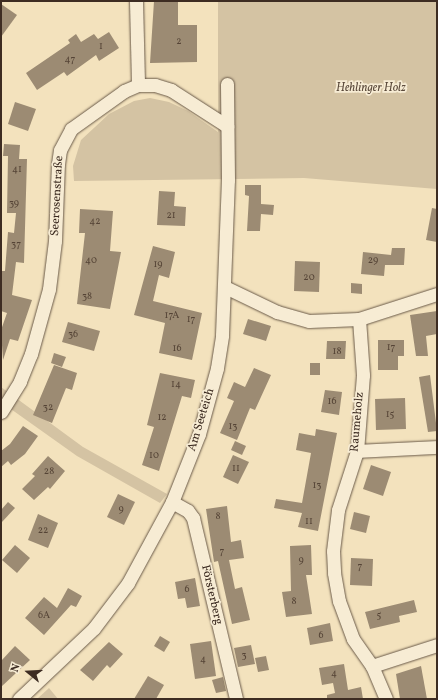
<!DOCTYPE html>
<html>
<head>
<meta charset="utf-8">
<style>
	body { margin:0 }
	#map { position:relative; width:438px; height:700px; overflow:hidden; background:#f3e2bd; font-family:Vollkorn,serif }
	div>[style] { position:absolute }
	.green>* { inset:0; background:#d4c3a3 }
	.building>* { inset:0; background:#9c8b73 }
	.roads { filter:drop-shadow(0 0 1px #6a5a49) drop-shadow(0 0 1px #6a5a49) }
	.minor>* { height:13px; margin:-6.5px; padding:0 6.5px; transform-origin:6.5px; border-radius:6.5px; background:#f7ecd4 }
	span { translate:-50% -50%; white-space:nowrap; text-align:center; line-height:1.15; -webkit-text-stroke:3.5px #f7ecd4; paint-order:stroke }
	.number-label { font-size:10px; color:#554436 }
	.number-label span { -webkit-text-stroke-width:0 }
	.park-label { font-size:12px; color:#5b4a3c; font-style:italic }
	.street-label { font-size:12px; color:#3d2c22 }
	.frame { position:absolute; inset:0; border:2px solid #3d2c22; pointer-events:none }
	.north { position:absolute; left:8px; top:652px; width:40px; height:40px; -webkit-text-stroke:3px #f7ecd4; paint-order:stroke; rotate:288deg; font-size:11px; font-weight:700; line-height:16px; text-align:center; color:#3d2c22 }
	.north::after { content:''; display:block; margin:auto; width:14px; height:18px; background:#3d2c22; clip-path:polygon(50% 0,100% 100%,50% 72%,0 100%) }
</style>
</head>
<body>
<div id="map">
	<div class="green">
		<div style="clip-path:polygon(218px 1px,437px 1px,437px 189px,304px 178px,74px 181px,73px 166px,81px 140px,109px 114px,134px 101px,150px 98px,169px 102px,188px 111px,218px 132px)"></div>
		<div style="clip-path:polygon(1px 387px,83px 447px,167px 494px,160px 503px,77px 456px,1px 402px)"></div>
		<div style="clip-path:polygon(49px 688px,58px 699px,37px 699px)"></div>
	</div>
	<div class="building">
		<div style="clip-path:polygon(154px 1px,178px 1px,178px 25px,197px 25px,197px 62px,150px 63px)"></div>
		<div style="clip-path:polygon(1px 4px,17px 15px,1px 37px)"></div>
		<div style="clip-path:polygon(109px 32px,119px 48px,99px 61px,96px 55px,67px 76px,64px 72px,37px 90px,26px 73px,70px 43px,68px 40px,76px 34px,81px 42px,94px 34px,98px 39px)"></div>
		<div style="clip-path:polygon(15px 102px,36px 109px,28px 131px,8px 124px)"></div>
		<div style="clip-path:polygon(4px 144px,20px 145px,19px 159px,27px 159px,24px 263px,16px 262px,12px 295px,32px 300px,18px 341px,10px 339px,3px 360px,1px 330px,7px 313px,1px 311px,1px 271px,5px 271px,8px 232px,14px 233px,16px 213px,7px 213px,8px 156px,3px 156px)"></div>
		<div style="clip-path:polygon(245px 185px,261px 185px,261px 204px,274px 205px,273px 215px,261px 214px,260px 231px,247px 231px,249px 196px,245px 195px)"></div>
		<div style="clip-path:polygon(159px 191px,175px 192px,174px 206px,186px 207px,185px 226px,157px 225px)"></div>
		<div style="clip-path:polygon(432px 208px,437px 209px,437px 242px,426px 240px)"></div>
		<div style="clip-path:polygon(80px 209px,113px 211px,110px 251px,121px 252px,110px 309px,77px 304px,85px 233px,79px 233px)"></div>
		<div style="clip-path:polygon(153px 246px,175px 252px,169px 278px,159px 275px,153px 301px,202px 313px,192px 360px,159px 353px,165px 323px,134px 315px)"></div>
		<div style="clip-path:polygon(392px 248px,405px 248px,404px 265px,385px 265px,384px 276px,361px 274px,363px 252px,391px 255px)"></div>
		<div style="clip-path:polygon(295px 261px,320px 262px,319px 292px,294px 291px)"></div>
		<div style="clip-path:polygon(351px 283px,362px 284px,362px 294px,351px 293px)"></div>
		<div style="clip-path:polygon(437px 311px,437px 334px,426px 336px,428px 356px,416px 356px,410px 315px)"></div>
		<div style="clip-path:polygon(248px 319px,271px 326px,266px 341px,243px 334px)"></div>
		<div style="clip-path:polygon(68px 322px,100px 331px,94px 351px,62px 342px)"></div>
		<div style="clip-path:polygon(378px 340px,404px 340px,404px 356px,398px 356px,398px 370px,378px 370px)"></div>
		<div style="clip-path:polygon(327px 341px,346px 341px,345px 359px,326px 359px)"></div>
		<div style="clip-path:polygon(54px 353px,66px 357px,62px 367px,51px 363px)"></div>
		<div style="clip-path:polygon(310px 363px,320px 363px,320px 375px,310px 375px)"></div>
		<div style="clip-path:polygon(54px 365px,77px 373px,72px 390px,66px 388px,52px 423px,33px 415px)"></div>
		<div style="clip-path:polygon(254px 368px,271px 375px,255px 410px,250px 408px,237px 440px,220px 433px,234px 401px,227px 398px,234px 382px,245px 387px)"></div>
		<div style="clip-path:polygon(160px 373px,195px 380px,191px 398px,182px 396px,159px 471px,142px 465px,154px 427px,147px 425px)"></div>
		<div style="clip-path:polygon(430px 375px,437px 431px,428px 432px,419px 377px)"></div>
		<div style="clip-path:polygon(325px 390px,342px 392px,339px 415px,321px 412px)"></div>
		<div style="clip-path:polygon(405px 398px,406px 429px,376px 430px,375px 399px)"></div>
		<div style="clip-path:polygon(23px 426px,38px 436px,25px 454px,11px 465px,8px 461px,1px 467px,1px 451px,10px 444px)"></div>
		<div style="clip-path:polygon(316px 429px,337px 433px,318px 531px,298px 527px,302px 513px,274px 508px,276px 499px,302px 503px,311px 453px,296px 450px,299px 433px,315px 436px)"></div>
		<div style="clip-path:polygon(235px 441px,246px 446px,242px 455px,231px 450px)"></div>
		<div style="clip-path:polygon(233px 455px,249px 462px,238px 484px,223px 477px)"></div>
		<div style="clip-path:polygon(48px 456px,65px 471px,50px 489px,48px 487px,34px 500px,22px 489px,35px 476px,32px 474px)"></div>
		<div style="clip-path:polygon(371px 465px,391px 472px,383px 496px,363px 489px)"></div>
		<div style="clip-path:polygon(118px 494px,135px 502px,124px 525px,107px 517px)"></div>
		<div style="clip-path:polygon(8px 502px,15px 508px,1px 523px,1px 510px)"></div>
		<div style="clip-path:polygon(227px 506px,231px 542px,241px 540px,244px 558px,229px 560px,235px 589px,242px 587px,250px 620px,232px 624px,218px 561px,214px 562px,206px 509px)"></div>
		<div style="clip-path:polygon(354px 512px,370px 516px,366px 533px,350px 529px)"></div>
		<div style="clip-path:polygon(38px 514px,58px 523px,48px 548px,28px 540px)"></div>
		<div style="clip-path:polygon(15px 545px,30px 558px,17px 573px,2px 560px)"></div>
		<div style="clip-path:polygon(311px 545px,312px 575px,306px 575px,312px 614px,286px 617px,282px 592px,291px 591px,290px 546px)"></div>
		<div style="clip-path:polygon(351px 558px,373px 559px,372px 586px,350px 585px)"></div>
		<div style="clip-path:polygon(195px 578px,200px 606px,187px 608px,185px 598px,178px 599px,175px 582px)"></div>
		<div style="clip-path:polygon(68px 588px,82px 596px,76px 607px,71px 605px,44px 635px,25px 618px,44px 597px,57px 608px)"></div>
		<div style="clip-path:polygon(414px 600px,417px 612px,399px 616px,400px 622px,370px 629px,365px 612px)"></div>
		<div style="clip-path:polygon(330px 623px,333px 641px,310px 645px,307px 628px)"></div>
		<div style="clip-path:polygon(160px 636px,170px 642px,164px 652px,154px 646px)"></div>
		<div style="clip-path:polygon(211px 641px,216px 676px,195px 679px,190px 644px)"></div>
		<div style="clip-path:polygon(109px 642px,123px 654px,110px 668px,107px 665px,93px 681px,80px 670px)"></div>
		<div style="clip-path:polygon(251px 645px,255px 664px,238px 667px,234px 648px)"></div>
		<div style="clip-path:polygon(15px 646px,30px 660px,1px 687px,1px 661px)"></div>
		<div style="clip-path:polygon(266px 656px,269px 670px,258px 672px,255px 658px)"></div>
		<div style="clip-path:polygon(344px 664px,348px 690px,361px 687px,363px 699px,327px 699px,327px 695px,335px 693px,333px 683px,322px 685px,319px 668px)"></div>
		<div style="clip-path:polygon(421px 666px,427px 699px,400px 699px,396px 674px)"></div>
		<div style="clip-path:polygon(148px 676px,164px 685px,156px 699px,134px 699px)"></div>
		<div style="clip-path:polygon(223px 677px,226px 691px,216px 693px,212px 680px)"></div>
	</div>
	<div class="roads">
		<div class="minor">
			<div style="left:136px;top:1px;width:84px;rotate:88.6deg"></div>
			<div style="left:225px;top:287px;width:58px;rotate:25.7deg"></div>
			<div style="left:277px;top:312px;width:33px;rotate:16deg"></div>
			<div style="left:309px;top:321px;width:50px;rotate:-2.3deg"></div>
			<div style="left:359px;top:319px;width:82px;rotate:-17.8deg"></div>
			<div style="left:359px;top:319px;width:56px;rotate:85.9deg"></div>
			<div style="left:363px;top:375px;width:76px;rotate:94.5deg"></div>
			<div style="left:357px;top:451px;width:62px;rotate:107.9deg"></div>
			<div style="left:338px;top:510px;width:41px;rotate:97deg"></div>
			<div style="left:333px;top:551px;width:22px;rotate:87deg"></div>
			<div style="left:334px;top:573px;width:28px;rotate:80deg"></div>
			<div style="left:339px;top:601px;width:40px;rotate:69.8deg"></div>
			<div style="left:353px;top:639px;width:33px;rotate:55deg"></div>
			<div style="left:372px;top:666px;width:36px;rotate:67deg"></div>
			<div style="left:1px;top:412px;width:36px;rotate:-58deg"></div>
			<div style="left:20px;top:381px;width:29px;rotate:-68deg"></div>
			<div style="left:31px;top:354px;width:67px;rotate:-74.5deg"></div>
			<div style="left:49px;top:289px;width:48px;rotate:-82.9deg"></div>
			<div style="left:55px;top:241px;width:77px;rotate:-87.8deg"></div>
			<div style="left:58px;top:164px;width:14px;rotate:-82deg"></div>
			<div style="left:60px;top:150px;width:24px;rotate:-62deg"></div>
			<div style="left:71px;top:129px;width:65px;rotate:-35.6deg"></div>
			<div style="left:124px;top:91px;width:15px;rotate:-23deg"></div>
			<div style="left:138px;top:85px;width:17px"></div>
			<div style="left:155px;top:85px;width:17px;rotate:17deg"></div>
			<div style="left:171px;top:90px;width:67px;rotate:32.7deg"></div>
			<div style="left:357px;top:451px;width:80px;rotate:-2.9deg"></div>
			<div style="left:172px;top:502px;width:18px;rotate:29deg"></div>
			<div style="left:188px;top:511px;width:9px;rotate:54deg"></div>
			<div style="left:193px;top:518px;width:186px;rotate:76.6deg"></div>
			<div style="left:372px;top:666px;width:68px;rotate:-17.9deg"></div>
			<div style="left:19px;top:699px;width:103px;rotate:-43.4deg"></div>
			<div style="left:94px;top:628px;width:56px;rotate:-52.9deg"></div>
			<div style="left:128px;top:583px;width:92px;rotate:-61.5deg"></div>
			<div style="left:172px;top:502px;width:73px;rotate:-68.3deg"></div>
			<div style="left:199px;top:434px;width:68px;rotate:-74.7deg"></div>
			<div style="left:217px;top:368px;width:33px;rotate:-81deg"></div>
			<div style="left:222px;top:335px;width:155px;rotate:-87.8deg"></div>
			<div style="left:228px;top:180px;width:96px;rotate:-90.6deg"></div>
		</div>
	</div>
	<div class="number-label">
		<span style="left:179px;top:42px">2</span>
		<span style="left:101px;top:47px">1</span>
		<span style="left:70px;top:60px">47</span>
		<span style="left:17px;top:170px">41</span>
		<span style="left:14px;top:204px">39</span>
		<span style="left:171px;top:216px">21</span>
		<span style="left:95px;top:222px">42</span>
		<span style="left:16px;top:245px">37</span>
		<span style="left:91px;top:261px">40</span>
		<span style="left:373px;top:261px">29</span>
		<span style="left:158px;top:265px">19</span>
		<span style="left:309px;top:278px">20</span>
		<span style="left:87px;top:297px">38</span>
		<span style="left:172px;top:316px">17A</span>
		<span style="left:191px;top:320px">17</span>
		<span style="left:73px;top:335px">36</span>
		<span style="left:391px;top:348px">17</span>
		<span style="left:177px;top:349px">16</span>
		<span style="left:337px;top:352px">18</span>
		<span style="left:176px;top:385px">14</span>
		<span style="left:332px;top:402px">16</span>
		<span style="left:48px;top:408px">32</span>
		<span style="left:390px;top:415px">15</span>
		<span style="left:162px;top:418px">12</span>
		<span style="left:233px;top:427px">13</span>
		<span style="left:154px;top:456px">10</span>
		<span style="left:236px;top:469px">11</span>
		<span style="left:49px;top:472px">28</span>
		<span style="left:317px;top:486px">13</span>
		<span style="left:121px;top:510px">9</span>
		<span style="left:218px;top:517px">8</span>
		<span style="left:309px;top:522px">11</span>
		<span style="left:43px;top:531px">22</span>
		<span style="left:222px;top:552px">7</span>
		<span style="left:301px;top:561px">9</span>
		<span style="left:360px;top:567px">7</span>
		<span style="left:187px;top:590px">6</span>
		<span style="left:294px;top:602px">8</span>
		<span style="left:44px;top:616px">6A</span>
		<span style="left:379px;top:616px">5</span>
		<span style="left:321px;top:636px">6</span>
		<span style="left:244px;top:656px">3</span>
		<span style="left:203px;top:660px">4</span>
		<span style="left:334px;top:674px">4</span>
	</div>
	<div class="park-label">
		<span style="left:371px;top:89px">Hehlinger Holz</span>
	</div>
	<div class="street-label">
		<span style="left:58px;top:196px;rotate:-87deg">Seerosenstraße</span>
		<span style="left:202px;top:420px;rotate:-73deg">Am Seeteich</span>
		<span style="left:358px;top:422px;rotate:-85deg">Raumeholz</span>
		<span style="left:211px;top:595px;rotate:77deg">Försterberg</span>
	</div>
	<div class="frame"></div>
	<div class="north">N</div>
</div>
</body>
</html>
